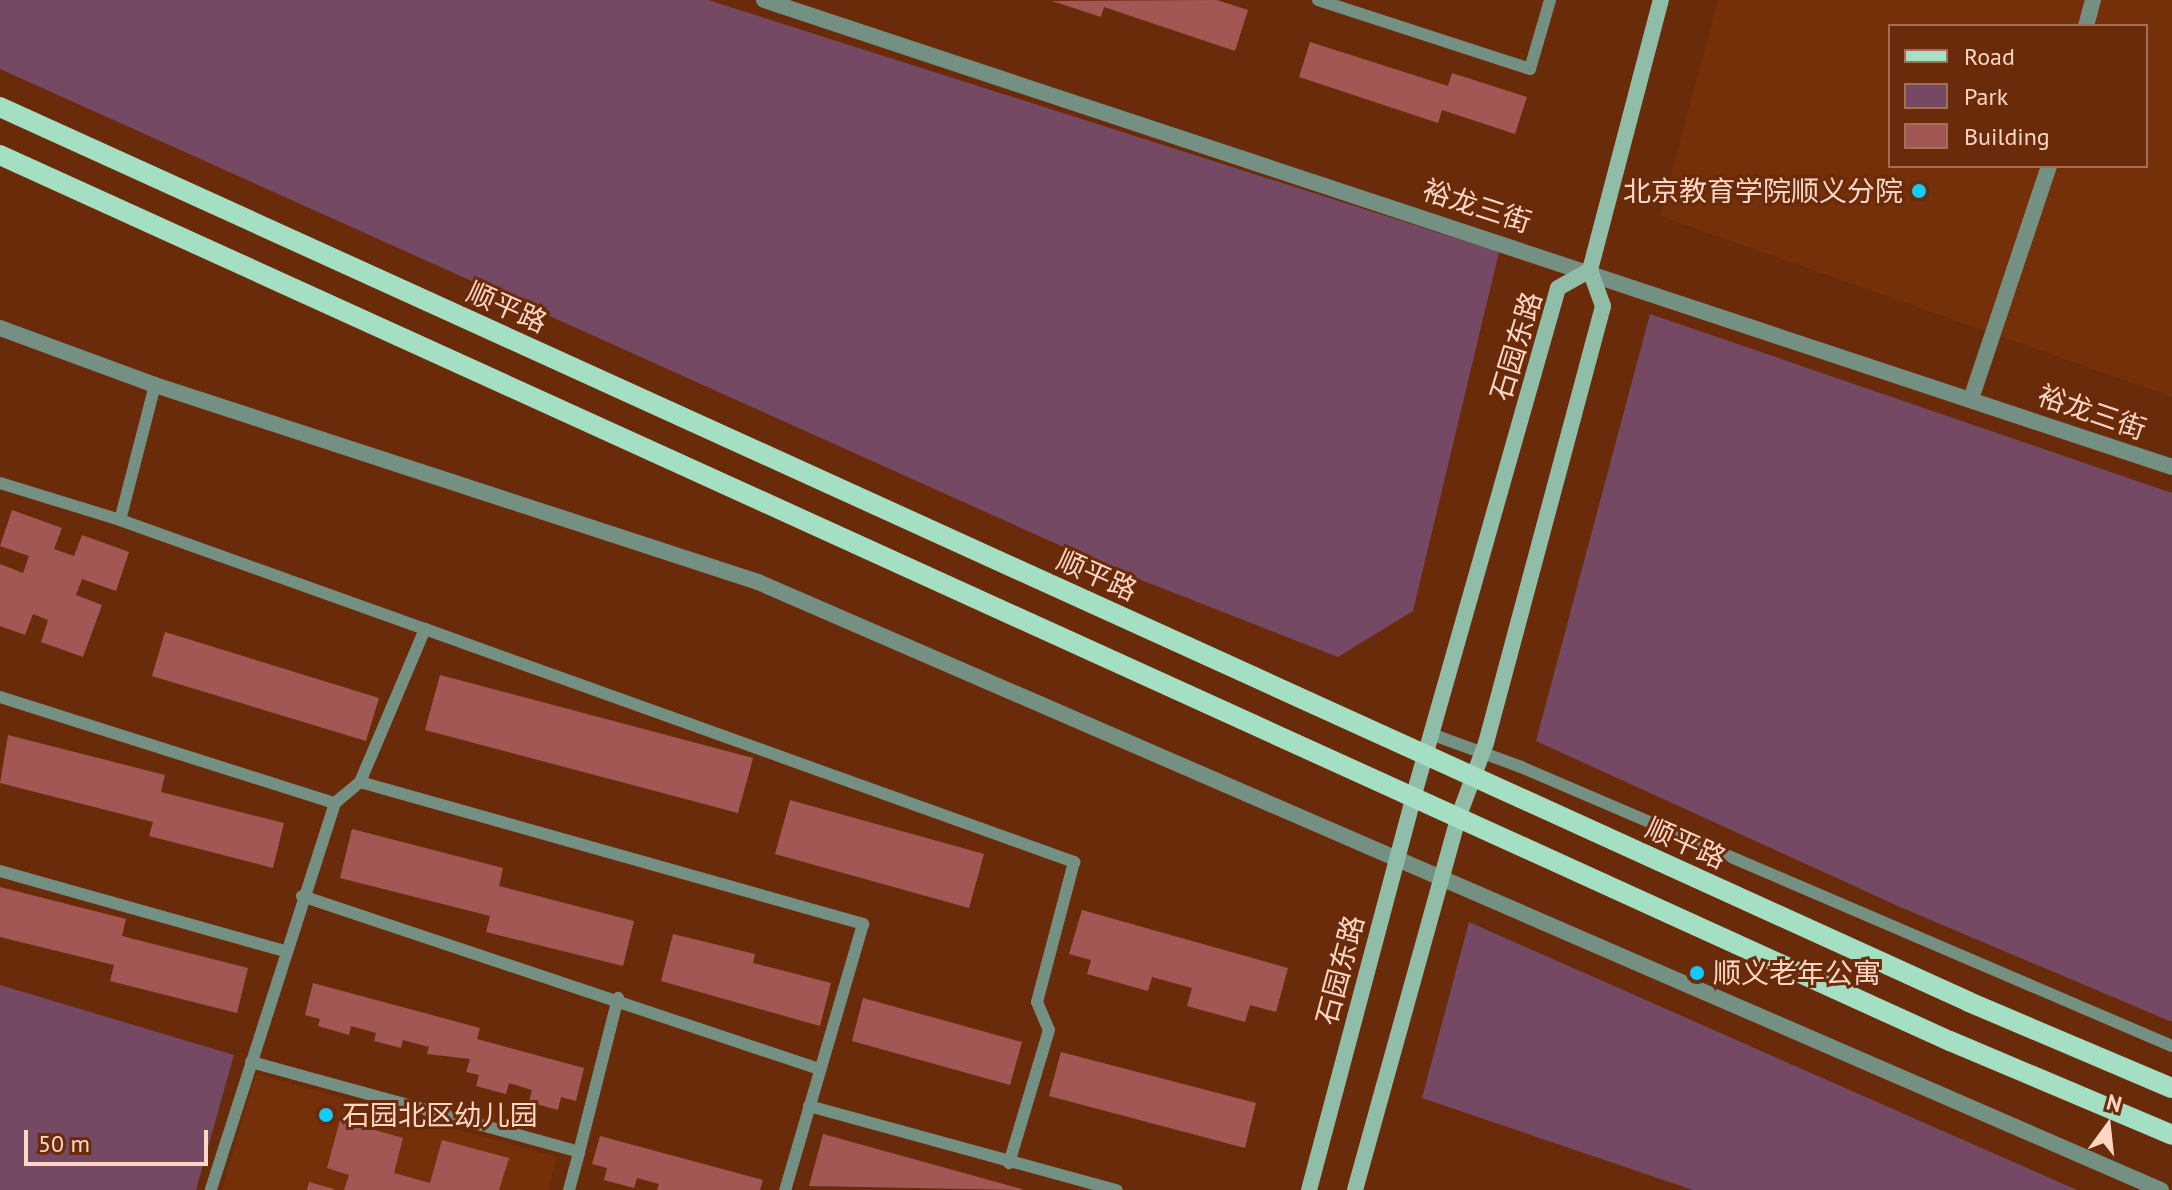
<!DOCTYPE html>
<html>
<head>
<meta charset="utf-8">
<style>
	body { margin:0 }
	#map { position:relative; width:2172px; height:1190px; overflow:hidden; background:#6a2b0b; font-family:"PT Sans","Noto Sans SC",sans-serif }
	div>[style] { position:absolute }
	.built>* { inset:0; background:#752f09 }
	.green>* { inset:0; background:#754863 }
	.building>* { inset:0; background:#a35754 }
	.lane>* { height:12px; margin:-6px; padding:0 6px; transform-origin:6px; border-radius:6px; background:#749083 }
	.street>* { height:16px; margin:-8px; padding:0 8px; transform-origin:8px; border-radius:8px; background:#749083 }
	.secondary>* { height:16px; margin:-8px; padding:0 8px; transform-origin:8px; border-radius:8px; background:#90bda7 }
	.primary>* { height:20px; margin:-10px; padding:0 10px; transform-origin:10px; border-radius:10px; background:#a4dfc3 }
	.dots>* { width:22px; height:22px; translate:-50% -50%; box-sizing:border-box; border:4px solid #6a2b0b; border-radius:50% }
	span { translate:-50% -50%; white-space:nowrap; text-align:center; line-height:1.15; -webkit-text-stroke:6px #6a2b0b; paint-order:stroke }
	.poi-label { font-size:28px; color:#fed6c6 }
	.right { translate:-100% -50%; text-align:right }
	.left { translate:0 -50%; text-align:left }
	.street-label { font-size:28px; color:#fed6c6 }
	.legend { position:absolute; left:1888px; top:24px; width:260px; height:144px; box-sizing:border-box; background:#6a2b0b; border:2px solid #a56f56; margin:0; padding:10px 14px; list-style:none; font-size:24px; color:#fed6c6 }
	.legend li { display:flex; align-items:center; gap:16px; height:40px }
	.legend b { width:40px; border:2px solid #a56f56 }
	.north { position:absolute; left:2068px; top:1086px; width:80px; height:80px; -webkit-text-stroke:6px #6a2b0b; paint-order:stroke; rotate:15deg; font-size:22px; font-weight:700; line-height:32px; text-align:center; color:#fed6c6 }
	.north::after { content:''; display:block; margin:auto; width:28px; height:36px; background:#fed6c6; clip-path:polygon(50% 0,100% 100%,50% 72%,0 100%) }
	.scale { position:absolute; left:24px; top:1130px; width:184px; height:36px; box-sizing:border-box; border:4px solid #fed6c6; border-top:0; padding-left:10px; font-size:24px; line-height:28px; white-space:nowrap; color:#fed6c6; -webkit-text-stroke:6px #6a2b0b; paint-order:stroke }
</style>
</head>
<body>
<div id="map">
	<div class="built">
		<div style="clip-path:polygon(evenodd,1718px 0,2172px 0,2172px 397px,1660px 216px,1718px 0,1890px 26px,2146px 26px,2146px 166px,1890px 166px,1890px 26px)"></div>
		<div style="clip-path:polygon(256px 1074px,557px 1157px,548px 1190px,222px 1190px)"></div>
	</div>
	<div class="green">
		<div style="clip-path:polygon(0 0,708px 0,1499px 252px,1413px 611px,1338px 657px,1108px 567px,0 69px)"></div>
		<div style="clip-path:polygon(1650px 314px,2172px 493px,2172px 1022px,1900px 907px,1536px 741px)"></div>
		<div style="clip-path:polygon(1469px 922px,1836px 1084px,2077px 1190px,1693px 1190px,1422px 1098px)"></div>
		<div style="clip-path:polygon(0 985px,234px 1055px,196px 1190px,0 1190px)"></div>
	</div>
	<div class="building">
		<div style="clip-path:polygon(1217px 0,1248px 10px,1235px 51px,1104px 7px,1101px 17px,1052px 1px)"></div>
		<div style="clip-path:polygon(1310px 42px,1448px 86px,1452px 73px,1527px 97px,1515px 134px,1442px 110px,1438px 123px,1299px 77px)"></div>
		<div style="clip-path:polygon(12px 510px,62px 528px,54px 549px,74px 556px,82px 535px,129px 552px,116px 591px,82px 579px,76px 595px,102px 605px,83px 657px,41px 642px,48px 620px,33px 614px,25px 635px,0 626px,0 564px,23px 573px,29px 556px,0 546px)"></div>
		<div style="clip-path:polygon(165px 632px,379px 698px,366px 741px,152px 676px)"></div>
		<div style="clip-path:polygon(440px 675px,753px 758px,738px 813px,425px 730px)"></div>
		<div style="clip-path:polygon(8px 735px,165px 775px,161px 792px,284px 823px,273px 868px,149px 836px,153px 822px,0 783px)"></div>
		<div style="clip-path:polygon(790px 800px,984px 854px,969px 908px,775px 854px)"></div>
		<div style="clip-path:polygon(352px 829px,503px 868px,499px 886px,634px 921px,623px 966px,486px 932px,490px 916px,340px 878px)"></div>
		<div style="clip-path:polygon(0 887px,126px 919px,122px 936px,248px 968px,237px 1013px,110px 981px,114px 965px,0 937px)"></div>
		<div style="clip-path:polygon(1082px 910px,1288px 968px,1276px 1012px,1250px 1005px,1245px 1022px,1187px 1006px,1192px 988px,1152px 977px,1148px 991px,1087px 974px,1091px 960px,1069px 954px)"></div>
		<div style="clip-path:polygon(673px 934px,755px 954px,753px 963px,831px 983px,820px 1026px,661px 981px)"></div>
		<div style="clip-path:polygon(313px 983px,480px 1028px,477px 1039px,584px 1068px,576px 1101px,561px 1097px,558px 1110px,529px 1102px,532px 1090px,509px 1083px,506px 1094px,476px 1086px,479px 1075px,466px 1072px,470px 1059px,427px 1054px,429px 1047px,403px 1040px,401px 1048px,374px 1041px,376px 1033px,351px 1026px,349px 1035px,318px 1026px,320px 1019px,305px 1015px)"></div>
		<div style="clip-path:polygon(863px 998px,1022px 1042px,1010px 1085px,852px 1041px)"></div>
		<div style="clip-path:polygon(1061px 1052px,1256px 1103px,1245px 1148px,1049px 1096px)"></div>
		<div style="clip-path:polygon(340px 1120px,403px 1138px,394px 1173px,430px 1183px,442px 1140px,509px 1158px,499px 1190px,344px 1190px,349px 1175px,327px 1168px)"></div>
		<div style="clip-path:polygon(823px 1134px,1022px 1189px,1022px 1190px,809px 1186px)"></div>
		<div style="clip-path:polygon(600px 1136px,763px 1180px,760px 1190px,657px 1190px,659px 1184px,637px 1178px,634px 1188px,604px 1180px,607px 1168px,592px 1164px)"></div>
		<div style="clip-path:polygon(309px 1182px,334px 1189px,334px 1190px,307px 1190px)"></div>
	</div>
	<div class="lane">
		<div style="left:1318px;top:0;width:223px;rotate:18deg"></div>
		<div style="left:1530px;top:69px;width:72px;rotate:-73.8deg"></div>
		<div style="left:155px;top:385px;width:139px;rotate:104.5deg"></div>
		<div style="left:120px;top:520px;width:324px;rotate:19.7deg"></div>
		<div style="left:425px;top:629px;width:166px;rotate:113deg"></div>
		<div style="left:360px;top:782px;width:33px;rotate:140deg"></div>
		<div style="left:335px;top:803px;width:406px;rotate:107.8deg"></div>
		<div style="left:0;top:483px;width:126px;rotate:17.1deg"></div>
		<div style="left:425px;top:629px;width:690px;rotate:19.75deg"></div>
		<div style="left:1074px;top:862px;width:145px;rotate:104.8deg"></div>
		<div style="left:1037px;top:1002px;width:30px;rotate:67deg"></div>
		<div style="left:1049px;top:1030px;width:139px;rotate:106.7deg"></div>
		<div style="left:0;top:697px;width:351px;rotate:17.6deg"></div>
		<div style="left:1431px;top:734px;width:96px;rotate:20.1deg"></div>
		<div style="left:1521px;top:767px;width:708px;rotate:23.2deg"></div>
		<div style="left:360px;top:782px;width:523px;rotate:15.76deg"></div>
		<div style="left:863px;top:924px;width:277px;rotate:106.3deg"></div>
		<div style="left:0;top:871px;width:295px;rotate:15.7deg"></div>
		<div style="left:302px;top:896px;width:545px;rotate:18.5deg"></div>
		<div style="left:251px;top:1062px;width:340px;rotate:15.3deg"></div>
		<div style="left:579px;top:1152px;width:159px;rotate:-75.8deg"></div>
		<div style="left:809px;top:1106px;width:319px;rotate:15.3deg"></div>
		<div style="left:569px;top:1190px;width:39px;rotate:-75deg"></div>
	</div>
	<div class="street">
		<div style="left:764px;top:0;width:1483px;rotate:18.35deg"></div>
		<div style="left:2086px;top:26px;width:27px;rotate:-75deg"></div>
		<div style="left:0;top:328px;width:165px;rotate:20.2deg"></div>
		<div style="left:155px;top:385px;width:634px;rotate:18.09deg"></div>
		<div style="left:758px;top:582px;width:1529px;rotate:23.43deg"></div>
		<div style="left:1971px;top:399px;width:246px;rotate:-71.5deg"></div>
	</div>
	<div class="secondary">
		<div style="left:1590px;top:270px;width:279px;rotate:-75.3deg"></div>
		<div style="left:1309px;top:1190px;width:406px;rotate:-75.1deg"></div>
		<div style="left:1413px;top:798px;width:530px;rotate:-74.13deg"></div>
		<div style="left:1558px;top:288px;width:37px;rotate:-29deg"></div>
		<div style="left:1355px;top:1190px;width:386px;rotate:-74.5deg"></div>
		<div style="left:1458px;top:818px;width:80px;rotate:-69.5deg"></div>
		<div style="left:1486px;top:743px;width:452px;rotate:-75deg"></div>
		<div style="left:1603px;top:306px;width:38px;rotate:-110deg"></div>
	</div>
	<div class="primary">
		<div style="left:0;top:107px;width:2163px;rotate:24.44deg"></div>
		<div style="left:1969px;top:1002px;width:220px;rotate:23deg"></div>
		<div style="left:0;top:155px;width:2142px;rotate:24.44deg"></div>
		<div style="left:1950px;top:1041px;width:241px;rotate:22.9deg"></div>
	</div>
	<div class="dots">
		<div style="left:1919px;top:191px;background:#12cafb"></div>
		<div style="left:1697px;top:973px;background:#12cafb"></div>
		<div style="left:326px;top:1115px;background:#12cafb"></div>
	</div>
	<div class="poi-label">
		<span class="right" style="left:1903px;top:191px">北京教育学院顺义分院</span>
		<span class="left" style="left:1713px;top:973px">顺义老年公寓</span>
		<span class="left" style="left:342px;top:1115px">石园北区幼儿园</span>
	</div>
	<div class="street-label">
		<span style="left:1477px;top:206px;rotate:18deg">裕龙三街</span>
		<span style="left:507px;top:307px;rotate:24deg">顺平路</span>
		<span style="left:1516px;top:346px;rotate:-73deg">石园东路</span>
		<span style="left:2092px;top:412px;rotate:19deg">裕龙三街</span>
		<span style="left:1097px;top:575px;rotate:24deg">顺平路</span>
		<span style="left:1686px;top:843px;rotate:24deg">顺平路</span>
		<span style="left:1340px;top:970px;rotate:-75deg">石园东路</span>
	</div>
	<ul class="legend">
	<li><b style="height:10px;background:#a4dfc3"></b>Road</li>
	<li><b style="height:22px;background:#754863"></b>Park</li>
	<li><b style="height:22px;background:#a35754"></b>Building</li>
	</ul>
	<div class="north">N</div>
	<div class="scale">50 m</div>
</div>
</body>
</html>
